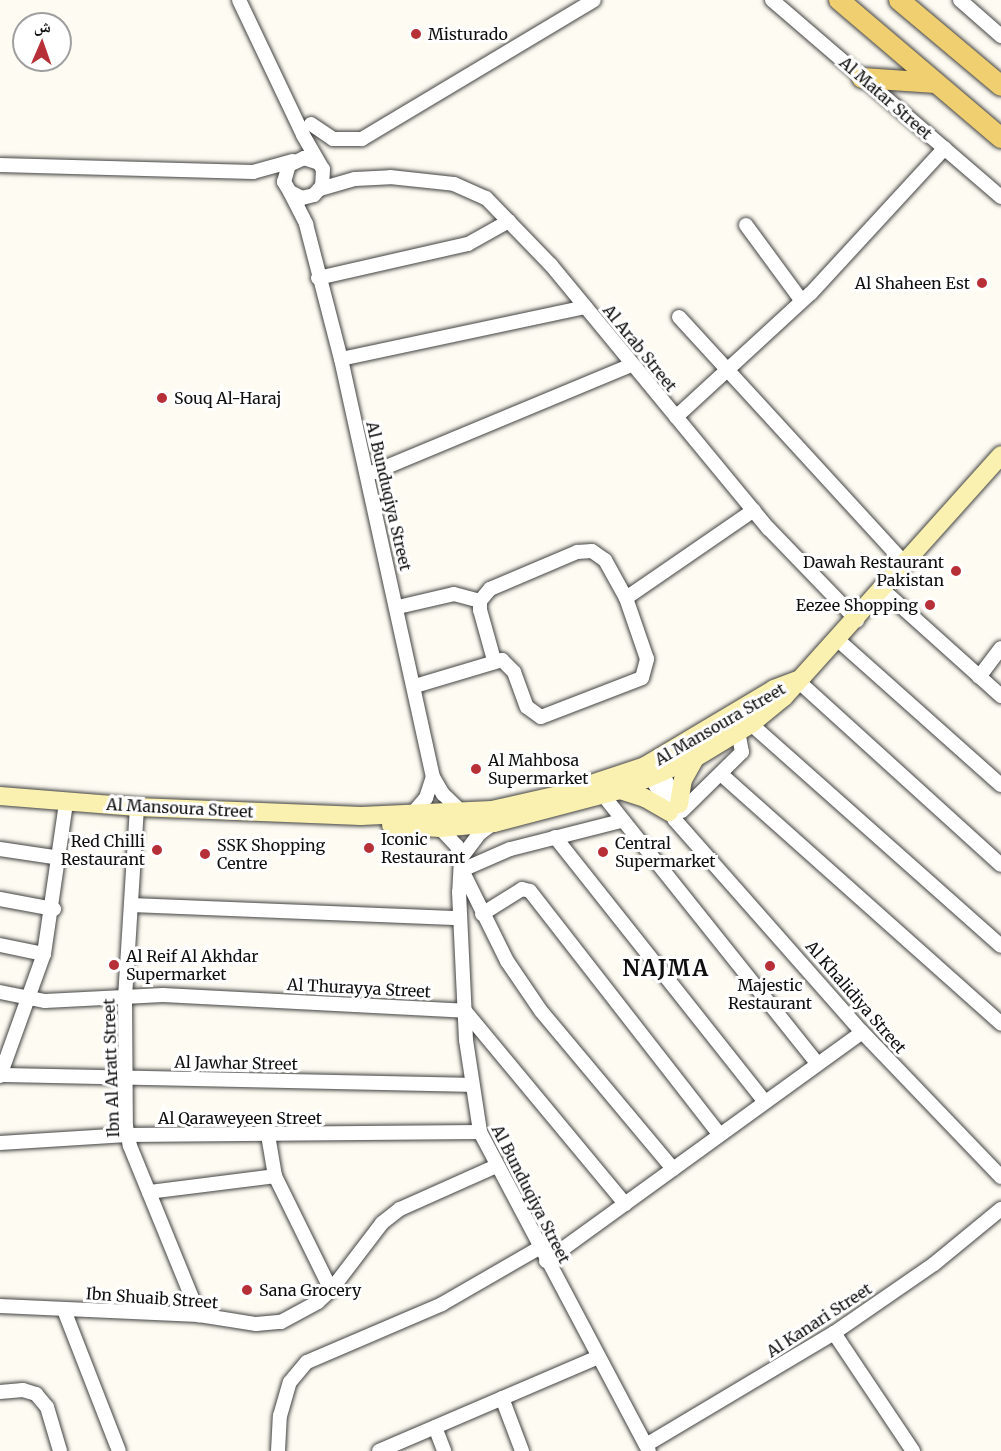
<!DOCTYPE html>
<html>
<head>
<meta charset="utf-8">
<style>
	body { margin:0 }
	#map { position:relative; width:1001px; height:1451px; overflow:hidden; background:#fefcf2; font-family:Merriweather,"Noto Naskh Arabic",serif }
	div>[style] { position:absolute }
	.roads { filter:drop-shadow(0 0 2px #424242) drop-shadow(0 0 2px #424242) }
	.minor>* { height:14px; margin:-7px; padding:0 7px; transform-origin:7px; border-radius:7px; background:#fff }
	.secondary>* { height:18px; margin:-9px; padding:0 9px; transform-origin:9px; border-radius:9px; background:#faf1b1 }
	.primary>* { height:20px; margin:-10px; padding:0 10px; transform-origin:10px; border-radius:10px; background:#f0cf70 }
	.dots>* { width:16px; height:16px; translate:-50% -50%; box-sizing:border-box; border:3px solid #fff; border-radius:50% }
	span { translate:-50% -50%; white-space:nowrap; text-align:center; line-height:1.15; -webkit-text-stroke:6px #fff; paint-order:stroke }
	.poi-label { font-size:16px; color:#0f0f0f }
	.left { translate:0 -50%; text-align:left }
	.right { translate:-100% -50%; text-align:right }
	.street-label { font-size:16px; color:#0f0f0f }
	.district-label { font-size:22px; color:#0f0f0f; font-weight:700; letter-spacing:1.5px }
	.north { position:absolute; left:12px; top:12px; width:60px; height:60px; box-sizing:border-box; background:#fff; border:2px solid #9f9f9f; border-radius:50%; rotate:2deg; font-size:16px; font-weight:700; line-height:24px; text-align:center; color:#0f0f0f }
	.north::after { content:''; display:block; margin:auto; width:21px; height:27px; background:#b72f37; clip-path:polygon(50% 0,100% 100%,50% 72%,0 100%) }
</style>
</head>
<body>
<div id="map">
	<div class="roads">
		<div class="minor">
			<div style="left:239px;top:0;width:149px;rotate:64.6deg"></div>
			<div style="left:303px;top:135px;width:39px;rotate:60deg"></div>
			<div style="left:323px;top:169px;width:17px;rotate:93deg"></div>
			<div style="left:322px;top:186px;width:12px;rotate:132deg"></div>
			<div style="left:314px;top:195px;width:12px;rotate:166deg"></div>
			<div style="left:302px;top:198px;width:13px;rotate:-153deg"></div>
			<div style="left:290px;top:192px;width:12px;rotate:-121deg"></div>
			<div style="left:284px;top:182px;width:18px;rotate:-74deg"></div>
			<div style="left:289px;top:165px;width:17px;rotate:-25deg"></div>
			<div style="left:304px;top:158px;width:13px;rotate:18deg"></div>
			<div style="left:772px;top:0;width:302px;rotate:40.7deg"></div>
			<div style="left:960px;top:0;width:55px;rotate:41.3deg"></div>
			<div style="left:311px;top:124px;width:27px;rotate:34deg"></div>
			<div style="left:333px;top:139px;width:29px"></div>
			<div style="left:362px;top:139px;width:270px;rotate:-30.9deg"></div>
			<div style="left:0;top:165px;width:253px;rotate:1.6deg"></div>
			<div style="left:253px;top:172px;width:41px;rotate:-15.4deg"></div>
			<div style="left:320px;top:189px;width:36px;rotate:-16deg"></div>
			<div style="left:355px;top:179px;width:35px;rotate:-3deg"></div>
			<div style="left:390px;top:177px;width:64px;rotate:6.2deg"></div>
			<div style="left:454px;top:184px;width:35px;rotate:24deg"></div>
			<div style="left:486px;top:198px;width:93px;rotate:45.9deg"></div>
			<div style="left:551px;top:265px;width:342px;rotate:50.5deg"></div>
			<div style="left:769px;top:529px;width:127px;rotate:46deg"></div>
			<div style="left:290px;top:192px;width:36px;rotate:63deg"></div>
			<div style="left:306px;top:224px;width:139px;rotate:75.5deg"></div>
			<div style="left:341px;top:359px;width:428px;rotate:77.6deg"></div>
			<div style="left:433px;top:777px;width:20px;rotate:60deg"></div>
			<div style="left:443px;top:794px;width:29px;rotate:44deg"></div>
			<div style="left:746px;top:225px;width:93px;rotate:53.7deg"></div>
			<div style="left:318px;top:278px;width:154px;rotate:-12.8deg"></div>
			<div style="left:468px;top:244px;width:47px;rotate:-29.3deg"></div>
			<div style="left:679px;top:317px;width:336px;rotate:47.5deg"></div>
			<div style="left:341px;top:359px;width:250px;rotate:-12deg"></div>
			<div style="left:676px;top:417px;width:183px;rotate:-42.6deg"></div>
			<div style="left:811px;top:293px;width:197px;rotate:-47.3deg"></div>
			<div style="left:367px;top:475px;width:286px;rotate:-22.6deg"></div>
			<div style="left:883px;top:590px;width:159px;rotate:41.9deg"></div>
			<div style="left:398px;top:607px;width:57px;rotate:-13.1deg"></div>
			<div style="left:454px;top:594px;width:27px;rotate:15deg"></div>
			<div style="left:838px;top:640px;width:218px;rotate:41.7deg"></div>
			<div style="left:494px;top:660px;width:52px;rotate:-105.6deg"></div>
			<div style="left:480px;top:610px;width:9px;rotate:-90deg"></div>
			<div style="left:480px;top:601px;width:16px;rotate:-50deg"></div>
			<div style="left:490px;top:589px;width:95px;rotate:-23deg"></div>
			<div style="left:577px;top:552px;width:15px;rotate:-4deg"></div>
			<div style="left:592px;top:551px;width:16px;rotate:35deg"></div>
			<div style="left:605px;top:560px;width:43px;rotate:61.1deg"></div>
			<div style="left:979px;top:677px;width:36px;rotate:-53deg"></div>
			<div style="left:797px;top:680px;width:275px;rotate:42.2deg"></div>
			<div style="left:415px;top:686px;width:91px;rotate:-16.6deg"></div>
			<div style="left:502px;top:660px;width:17px;rotate:45deg"></div>
			<div style="left:514px;top:672px;width:37px;rotate:70deg"></div>
			<div style="left:527px;top:707px;width:17px;rotate:36deg"></div>
			<div style="left:541px;top:717px;width:108px;rotate:-21.1deg"></div>
			<div style="left:642px;top:678px;width:20px;rotate:-75deg"></div>
			<div style="left:647px;top:659px;width:65px;rotate:-109deg"></div>
			<div style="left:626px;top:598px;width:155px;rotate:-34.5deg"></div>
			<div style="left:751px;top:724px;width:334px;rotate:41.6deg"></div>
			<div style="left:657px;top:764px;width:50px;rotate:61.4deg"></div>
			<div style="left:647px;top:770px;width:57px;rotate:60.8deg"></div>
			<div style="left:675px;top:820px;width:283px;rotate:48.6deg"></div>
			<div style="left:862px;top:1032px;width:201px;rotate:46.2deg"></div>
			<div style="left:722px;top:775px;width:374px;rotate:41.7deg"></div>
			<div style="left:603px;top:795px;width:344px;rotate:51.4deg"></div>
			<div style="left:137px;top:807px;width:191px;rotate:93.6deg"></div>
			<div style="left:125px;top:998px;width:128px;rotate:89.6deg"></div>
			<div style="left:126px;top:1126px;width:20px;rotate:79deg"></div>
			<div style="left:130px;top:1146px;width:183px;rotate:67.8deg"></div>
			<div style="left:682px;top:811px;width:84px;rotate:-44.5deg"></div>
			<div style="left:742px;top:752px;width:20px;rotate:-101deg"></div>
			<div style="left:412px;top:814px;width:21px;rotate:-49deg"></div>
			<div style="left:426px;top:798px;width:22px;rotate:-72deg"></div>
			<div style="left:621px;top:821px;width:114px;rotate:165.8deg"></div>
			<div style="left:510px;top:849px;width:52px;rotate:156.4deg"></div>
			<div style="left:462px;top:870px;width:102px;rotate:63.7deg"></div>
			<div style="left:507px;top:961px;width:60px;rotate:55.8deg"></div>
			<div style="left:541px;top:1011px;width:206px;rotate:50.1deg"></div>
			<div style="left:440px;top:828px;width:25px;rotate:47deg"></div>
			<div style="left:457px;top:846px;width:13px;rotate:72deg"></div>
			<div style="left:461px;top:858px;width:34px;rotate:93deg"></div>
			<div style="left:459px;top:892px;width:148px;rotate:87.3deg"></div>
			<div style="left:466px;top:1040px;width:93px;rotate:81.3deg"></div>
			<div style="left:480px;top:1132px;width:361px;rotate:62.1deg"></div>
			<div style="left:555px;top:837px;width:338px;rotate:51.6deg"></div>
			<div style="left:0;top:849px;width:61px;rotate:8.5deg"></div>
			<div style="left:461px;top:858px;width:31px;rotate:-53deg"></div>
			<div style="left:480px;top:833px;width:17px;rotate:-36deg"></div>
			<div style="left:0;top:899px;width:55px;rotate:10.5deg"></div>
			<div style="left:131px;top:905px;width:329px;rotate:2.3deg"></div>
			<div style="left:482px;top:914px;width:47px;rotate:-32deg"></div>
			<div style="left:522px;top:889px;width:8px;rotate:14deg"></div>
			<div style="left:530px;top:891px;width:309px;rotate:52.1deg"></div>
			<div style="left:0;top:945px;width:45px;rotate:11.6deg"></div>
			<div style="left:0;top:992px;width:46px;rotate:11.3deg"></div>
			<div style="left:45px;top:1001px;width:118px;rotate:-2.9deg"></div>
			<div style="left:163px;top:995px;width:302px;rotate:3deg"></div>
			<div style="left:465px;top:1011px;width:251px;rotate:50.3deg"></div>
			<div style="left:0;top:1075px;width:470px;rotate:1.2deg"></div>
			<div style="left:0;top:1076px;width:130px;rotate:-70.2deg"></div>
			<div style="left:44px;top:954px;width:153px;rotate:-81.7deg"></div>
			<div style="left:268px;top:1135px;width:42px;rotate:80.3deg"></div>
			<div style="left:275px;top:1176px;width:127px;rotate:63.8deg"></div>
			<div style="left:0;top:1143px;width:127px;rotate:-3.6deg"></div>
			<div style="left:127px;top:1135px;width:353px;rotate:-0.5deg"></div>
			<div style="left:149px;top:1192px;width:127px;rotate:-7.2deg"></div>
			<div style="left:546px;top:1261px;width:390px;rotate:-35.9deg"></div>
			<div style="left:0;top:1306px;width:199px;rotate:2.6deg"></div>
			<div style="left:199px;top:1315px;width:58px;rotate:9deg"></div>
			<div style="left:256px;top:1324px;width:25px;rotate:-5deg"></div>
			<div style="left:281px;top:1322px;width:42px;rotate:-28.4deg"></div>
			<div style="left:318px;top:1302px;width:18px;rotate:-43deg"></div>
			<div style="left:331px;top:1290px;width:84px;rotate:-52.7deg"></div>
			<div style="left:382px;top:1223px;width:23px;rotate:-38deg"></div>
			<div style="left:400px;top:1209px;width:105px;rotate:-24.1deg"></div>
			<div style="left:64px;top:1310px;width:151px;rotate:68.7deg"></div>
			<div style="left:834px;top:1333px;width:142px;rotate:56.2deg"></div>
			<div style="left:0;top:1392px;width:23px;rotate:-5deg"></div>
			<div style="left:23px;top:1390px;width:14px;rotate:17deg"></div>
			<div style="left:36px;top:1394px;width:17px;rotate:50deg"></div>
			<div style="left:47px;top:1407px;width:46px;rotate:73.5deg"></div>
			<div style="left:502px;top:1398px;width:57px;rotate:69.3deg"></div>
			<div style="left:435px;top:1427px;width:26px;rotate:69deg"></div>
			<div style="left:646px;top:1445px;width:219px;rotate:-30.8deg"></div>
			<div style="left:834px;top:1333px;width:121px;rotate:-34.6deg"></div>
			<div style="left:934px;top:1264px;width:87px;rotate:-39.4deg"></div>
			<div style="left:278px;top:1451px;width:35px;rotate:-87deg"></div>
			<div style="left:280px;top:1416px;width:35px;rotate:-74deg"></div>
			<div style="left:290px;top:1382px;width:26px;rotate:-50deg"></div>
			<div style="left:307px;top:1362px;width:147px;rotate:-23.2deg"></div>
			<div style="left:442px;top:1304px;width:112px;rotate:-30deg"></div>
			<div style="left:379px;top:1451px;width:238px;rotate:-23.2deg"></div>
		</div>
		<div class="secondary">
			<div style="left:620px;top:790px;width:26px;rotate:18deg"></div>
			<div style="left:645px;top:798px;width:28px;rotate:30deg"></div>
			<div style="left:0;top:796px;width:137px;rotate:4.6deg"></div>
			<div style="left:137px;top:807px;width:224px;rotate:2.3deg"></div>
			<div style="left:361px;top:816px;width:131px;rotate:-2.6deg"></div>
			<div style="left:492px;top:810px;width:68px;rotate:-12.8deg"></div>
			<div style="left:558px;top:795px;width:92px;rotate:-18.4deg"></div>
			<div style="left:645px;top:766px;width:150px;rotate:-30.8deg"></div>
			<div style="left:774px;top:689px;width:25px;rotate:-21deg"></div>
			<div style="left:679px;top:804px;width:24px;rotate:-81deg"></div>
			<div style="left:683px;top:780px;width:25px;rotate:-61deg"></div>
			<div style="left:391px;top:825px;width:49px;rotate:3.5deg"></div>
			<div style="left:440px;top:828px;width:54px;rotate:-5.3deg"></div>
			<div style="left:494px;top:823px;width:130px;rotate:-14.7deg"></div>
			<div style="left:620px;top:790px;width:82px;rotate:-23.1deg"></div>
			<div style="left:695px;top:758px;width:66px;rotate:-31.3deg"></div>
			<div style="left:751px;top:724px;width:43px;rotate:-39.3deg"></div>
			<div style="left:784px;top:697px;width:325px;rotate:-48.1deg"></div>
		</div>
		<div class="primary">
			<div style="left:839px;top:0;width:213px;rotate:40.4deg"></div>
			<div style="left:899px;top:0;width:133px;rotate:40.1deg"></div>
			<div style="left:862px;top:78px;width:74px;rotate:3.9deg"></div>
		</div>
	</div>
	<div class="dots">
		<div style="left:416px;top:34px;background:#b72f37"></div>
		<div style="left:982px;top:283px;background:#b72f37"></div>
		<div style="left:162px;top:398px;background:#b72f37"></div>
		<div style="left:956px;top:571px;background:#b72f37"></div>
		<div style="left:930px;top:605px;background:#b72f37"></div>
		<div style="left:476px;top:769px;background:#b72f37"></div>
		<div style="left:369px;top:848px;background:#b72f37"></div>
		<div style="left:157px;top:850px;background:#b72f37"></div>
		<div style="left:603px;top:852px;background:#b72f37"></div>
		<div style="left:205px;top:854px;background:#b72f37"></div>
		<div style="left:114px;top:965px;background:#b72f37"></div>
		<div style="left:770px;top:966px;background:#b72f37"></div>
		<div style="left:247px;top:1290px;background:#b72f37"></div>
	</div>
	<div class="poi-label">
		<span class="left" style="left:428px;top:34px">Misturado</span>
		<span class="right" style="left:970px;top:283px">Al Shaheen Est</span>
		<span class="left" style="left:174px;top:398px">Souq Al-Haraj</span>
		<span class="right" style="left:944px;top:571px">Dawah Restaurant<br>Pakistan</span>
		<span class="right" style="left:918px;top:605px">Eezee Shopping</span>
		<span class="left" style="left:488px;top:769px">Al Mahbosa<br>Supermarket</span>
		<span class="left" style="left:381px;top:848px">Iconic<br>Restaurant</span>
		<span class="right" style="left:145px;top:850px">Red Chilli<br>Restaurant</span>
		<span class="left" style="left:615px;top:852px">Central<br>Supermarket</span>
		<span class="left" style="left:217px;top:854px">SSK Shopping<br>Centre</span>
		<span class="left" style="left:126px;top:965px">Al Reif Al Akhdar<br>Supermarket</span>
		<span style="left:770px;top:994px">Majestic<br>Restaurant</span>
		<span class="left" style="left:259px;top:1290px">Sana Grocery</span>
	</div>
	<div class="street-label">
		<span style="left:886px;top:98px;rotate:41deg">Al Matar Street</span>
		<span style="left:640px;top:348px;rotate:51deg">Al Arab Street</span>
		<span style="left:389px;top:496px;rotate:77deg">Al Bunduqiya Street</span>
		<span style="left:720px;top:724px;rotate:-30deg">Al Mansoura Street</span>
		<span style="left:180px;top:808px;rotate:3deg">Al Mansoura Street</span>
		<span style="left:359px;top:988px;rotate:3deg">Al Thurayya Street</span>
		<span style="left:856px;top:997px;rotate:49deg">Al Khalidiya Street</span>
		<span style="left:236px;top:1063px;rotate:1deg">Al Jawhar Street</span>
		<span style="left:111px;top:1068px;rotate:-92deg">Ibn Al Aratt Street</span>
		<span style="left:240px;top:1118px">Al Qaraweyeen Street</span>
		<span style="left:531px;top:1194px;rotate:63deg">Al Bunduqiya Street</span>
		<span style="left:152px;top:1298px;rotate:4deg">Ibn Shuaib Street</span>
		<span style="left:819px;top:1320px;rotate:-33deg">Al Kanari Street</span>
	</div>
	<div class="district-label">
		<span style="left:666px;top:969px">NAJMA</span>
	</div>
	<div class="north">ش</div>
</div>
</body>
</html>
